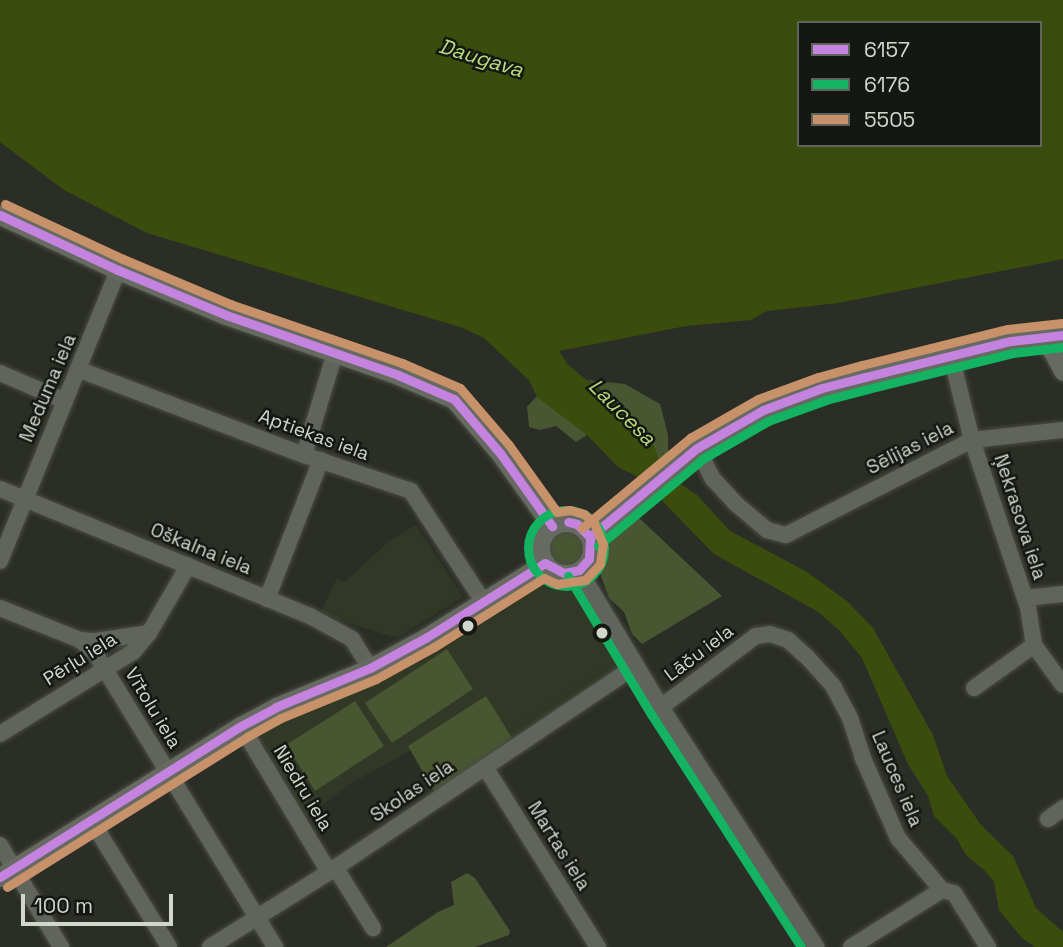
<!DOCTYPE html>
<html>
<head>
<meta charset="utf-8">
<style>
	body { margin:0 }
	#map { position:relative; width:1063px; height:947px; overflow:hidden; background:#2b2e26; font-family:"Space Grotesk",sans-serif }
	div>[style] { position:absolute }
	.built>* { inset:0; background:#313825 }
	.green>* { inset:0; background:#485631 }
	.round { border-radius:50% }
	.water>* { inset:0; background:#3b4d0c }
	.roads { filter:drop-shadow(0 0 2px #494c45) drop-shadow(0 0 2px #494c45) }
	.minor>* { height:16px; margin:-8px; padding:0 8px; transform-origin:8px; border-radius:8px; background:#61645d }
	.major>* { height:19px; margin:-9.5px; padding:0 9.5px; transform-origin:9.5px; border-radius:9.5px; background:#666a60 }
	.major>.ring { margin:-9.5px; padding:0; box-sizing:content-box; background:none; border:19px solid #666a60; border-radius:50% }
	.bus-1>* { height:9px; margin:-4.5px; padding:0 4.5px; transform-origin:4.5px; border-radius:4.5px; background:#c483df }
	.bus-2>* { height:9px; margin:-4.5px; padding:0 4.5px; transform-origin:4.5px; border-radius:4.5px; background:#13b361 }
	.bus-2>.ring { margin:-4.5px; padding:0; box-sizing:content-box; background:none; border:9px solid #13b361; border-radius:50% }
	.bus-3>* { height:9px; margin:-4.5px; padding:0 4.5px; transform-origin:4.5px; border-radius:4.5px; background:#c7916a }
	.dots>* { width:19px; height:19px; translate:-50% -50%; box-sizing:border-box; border:4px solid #151812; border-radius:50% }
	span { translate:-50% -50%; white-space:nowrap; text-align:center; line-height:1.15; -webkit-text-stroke:5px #151812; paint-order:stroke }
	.street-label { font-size:19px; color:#d2d6cd }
	.water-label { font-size:21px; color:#b9da7d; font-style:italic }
	.legend { position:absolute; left:797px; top:21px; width:245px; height:126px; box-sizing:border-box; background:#151812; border:2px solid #61645d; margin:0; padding:9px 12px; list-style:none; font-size:21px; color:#d2d6cd }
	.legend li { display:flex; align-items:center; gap:14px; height:35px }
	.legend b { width:35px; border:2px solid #61645d }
	.scale { position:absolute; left:21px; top:894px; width:152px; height:32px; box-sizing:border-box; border:4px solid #d2d6cd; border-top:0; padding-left:9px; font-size:21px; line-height:24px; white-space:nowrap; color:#d2d6cd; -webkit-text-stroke:5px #151812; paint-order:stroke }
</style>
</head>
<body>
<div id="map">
	<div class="built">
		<div style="clip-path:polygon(416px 525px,463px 597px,397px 638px,320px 614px,337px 578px,345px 582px,389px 541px)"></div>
		<div style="clip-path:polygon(556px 574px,565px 577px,621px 664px,614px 674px,437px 790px,412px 750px,353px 782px,302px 820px,251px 736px,409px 665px)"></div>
	</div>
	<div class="green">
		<div style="clip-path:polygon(588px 380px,625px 384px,660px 404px,668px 435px,668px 452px,659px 460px,628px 412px)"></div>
		<div style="clip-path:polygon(537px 396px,576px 426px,587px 435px,576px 442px,556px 426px,540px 430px,529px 427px,527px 407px)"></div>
		<div style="clip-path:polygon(637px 516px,722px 596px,642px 644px,632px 634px,624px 612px,609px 598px,598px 568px,610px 542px)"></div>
		<div class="round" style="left:548px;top:530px;width:36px;height:36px"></div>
		<div style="clip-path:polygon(447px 649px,473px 689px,392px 743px,365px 703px)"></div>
		<div style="clip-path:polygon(486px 696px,512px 738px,436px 795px,408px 746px)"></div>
		<div style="clip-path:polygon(355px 701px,384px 746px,315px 791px,286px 745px)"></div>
		<div style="clip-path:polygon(467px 873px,475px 878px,510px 931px,509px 935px,475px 947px,386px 947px,438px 912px,454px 905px,451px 882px)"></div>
	</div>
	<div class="water">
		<div style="clip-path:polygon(evenodd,0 0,1063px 0,1063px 259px,838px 303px,767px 311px,751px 320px,686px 326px,559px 351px,568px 365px,634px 418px,654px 446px,661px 465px,676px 481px,697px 495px,730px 531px,807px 572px,848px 602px,873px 628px,933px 735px,947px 776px,981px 825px,1013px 856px,1036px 908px,1063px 932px,1063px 947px,1035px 947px,1022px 938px,999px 910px,994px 882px,984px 870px,966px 855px,957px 839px,934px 816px,928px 796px,908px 764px,862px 658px,839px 630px,817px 611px,714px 554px,640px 478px,618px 467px,587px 435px,537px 397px,529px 380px,484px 338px,463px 328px,147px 233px,64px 190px,0 142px,0 0,799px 23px,1040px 23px,1040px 145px,799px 145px,799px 23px)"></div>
	</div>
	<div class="roads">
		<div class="minor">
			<div style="left:951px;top:356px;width:87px;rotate:76deg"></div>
			<div style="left:972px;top:440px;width:176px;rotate:71.5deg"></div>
			<div style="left:1028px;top:607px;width:38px;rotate:81deg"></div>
			<div style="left:1034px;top:645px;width:49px;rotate:54.1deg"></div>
			<div style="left:80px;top:370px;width:240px;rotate:20.8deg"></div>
			<div style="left:304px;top:455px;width:113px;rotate:18.6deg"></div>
			<div style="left:411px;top:491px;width:131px;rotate:56.8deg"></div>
			<div style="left:0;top:373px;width:71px;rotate:23.3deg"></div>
			<div style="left:697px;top:448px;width:35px;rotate:63deg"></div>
			<div style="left:713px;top:479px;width:33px;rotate:47deg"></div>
			<div style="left:735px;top:503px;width:42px;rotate:40.2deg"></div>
			<div style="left:767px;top:530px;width:20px;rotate:15deg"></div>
			<div style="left:786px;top:535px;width:209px;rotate:-27.1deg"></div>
			<div style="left:972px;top:440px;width:92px;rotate:-6.3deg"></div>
			<div style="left:304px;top:455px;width:107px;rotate:-73.1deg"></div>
			<div style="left:0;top:489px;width:335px;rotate:22.3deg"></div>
			<div style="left:310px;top:616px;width:48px;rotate:28.7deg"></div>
			<div style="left:352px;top:639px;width:34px;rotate:58deg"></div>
			<div style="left:0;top:561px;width:314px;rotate:-67.9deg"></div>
			<div style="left:579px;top:570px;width:160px;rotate:59.1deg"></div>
			<div style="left:661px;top:707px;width:286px;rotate:57.1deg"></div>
			<div style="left:1025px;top:598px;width:38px;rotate:-6deg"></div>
			<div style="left:267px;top:599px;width:149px;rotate:-68.8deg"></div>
			<div style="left:0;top:608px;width:86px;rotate:21.8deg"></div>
			<div style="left:80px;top:640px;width:20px;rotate:41deg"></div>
			<div style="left:95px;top:653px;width:345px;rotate:58.5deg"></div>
			<div style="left:80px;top:640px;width:16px;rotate:4deg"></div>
			<div style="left:96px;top:641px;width:54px;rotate:-8.6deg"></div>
			<div style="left:974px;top:688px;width:74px;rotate:-35.6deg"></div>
			<div style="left:661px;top:707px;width:119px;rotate:-36.8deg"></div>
			<div style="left:756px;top:636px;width:14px;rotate:-8deg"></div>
			<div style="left:770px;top:634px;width:19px;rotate:18deg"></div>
			<div style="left:788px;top:640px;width:27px;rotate:42deg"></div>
			<div style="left:808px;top:658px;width:38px;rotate:48deg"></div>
			<div style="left:833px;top:686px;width:36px;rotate:62deg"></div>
			<div style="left:850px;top:718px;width:40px;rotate:72deg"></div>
			<div style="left:862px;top:756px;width:90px;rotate:66.3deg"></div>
			<div style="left:898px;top:838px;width:68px;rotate:49.8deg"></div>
			<div style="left:942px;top:890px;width:12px;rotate:14deg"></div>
			<div style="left:954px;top:893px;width:64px;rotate:57.8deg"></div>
			<div style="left:241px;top:726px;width:170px;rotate:58.9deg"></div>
			<div style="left:0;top:734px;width:156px;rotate:-31.7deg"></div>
			<div style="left:133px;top:652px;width:25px;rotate:-50deg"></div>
			<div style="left:149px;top:633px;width:78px;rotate:-59.8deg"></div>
			<div style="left:485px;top:767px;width:213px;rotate:57.9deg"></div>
			<div style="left:1048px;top:819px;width:19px;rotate:-36deg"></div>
			<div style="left:91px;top:820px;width:149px;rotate:58.4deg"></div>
			<div style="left:0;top:845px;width:119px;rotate:59.1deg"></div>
			<div style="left:335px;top:867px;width:72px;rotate:58.1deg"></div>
			<div style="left:210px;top:947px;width:141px;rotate:-32.2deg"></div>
			<div style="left:329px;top:872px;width:370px;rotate:-33.9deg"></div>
			<div style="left:851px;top:947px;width:107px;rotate:-32.1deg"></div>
		</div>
		<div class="major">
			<div style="left:0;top:215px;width:130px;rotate:25deg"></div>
			<div style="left:118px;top:270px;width:117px;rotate:22.6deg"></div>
			<div style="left:226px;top:315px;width:182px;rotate:19.2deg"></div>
			<div style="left:398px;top:375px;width:61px;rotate:23.2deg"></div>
			<div style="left:454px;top:399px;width:71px;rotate:49.6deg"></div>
			<div style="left:500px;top:453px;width:90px;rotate:54.5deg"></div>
			<div style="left:1033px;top:338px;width:21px;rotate:29deg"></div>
			<div style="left:1051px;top:348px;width:26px;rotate:62deg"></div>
			<div class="ring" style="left:540px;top:522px;width:33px;height:33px"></div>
			<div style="left:590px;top:537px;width:139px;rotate:-39.8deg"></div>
			<div style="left:697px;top:448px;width:76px;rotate:-29.9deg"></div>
			<div style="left:763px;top:410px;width:63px;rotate:-20.4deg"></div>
			<div style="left:822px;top:388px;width:44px;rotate:-14.3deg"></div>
			<div style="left:865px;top:377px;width:150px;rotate:-13.9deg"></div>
			<div style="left:1011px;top:341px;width:52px;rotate:-6.6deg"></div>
			<div style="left:0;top:877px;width:284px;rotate:-32.1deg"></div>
			<div style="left:241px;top:726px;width:40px;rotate:-28deg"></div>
			<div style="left:276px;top:707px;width:102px;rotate:-22.5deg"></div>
			<div style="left:370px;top:668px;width:65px;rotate:-28.5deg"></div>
			<div style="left:427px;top:637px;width:139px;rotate:-32.1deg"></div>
		</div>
	</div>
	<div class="bus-1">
		<div style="left:0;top:215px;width:130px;rotate:25deg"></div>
		<div style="left:118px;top:270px;width:117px;rotate:22.6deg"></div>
		<div style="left:226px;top:315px;width:182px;rotate:19.2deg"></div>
		<div style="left:398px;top:375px;width:61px;rotate:23.2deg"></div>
		<div style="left:454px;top:399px;width:71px;rotate:49.6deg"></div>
		<div style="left:500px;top:453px;width:90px;rotate:54.5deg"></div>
		<div style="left:590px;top:537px;width:139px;rotate:-39.8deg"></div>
		<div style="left:697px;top:448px;width:76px;rotate:-29.9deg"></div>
		<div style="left:763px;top:410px;width:63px;rotate:-20.4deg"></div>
		<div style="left:822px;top:388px;width:44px;rotate:-14.3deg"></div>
		<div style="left:865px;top:377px;width:150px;rotate:-13.9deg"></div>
		<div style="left:1011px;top:341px;width:52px;rotate:-6.6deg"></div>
		<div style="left:545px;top:563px;width:21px;rotate:28deg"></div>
		<div style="left:564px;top:573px;width:15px;rotate:-11deg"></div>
		<div style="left:579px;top:570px;width:15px;rotate:-48deg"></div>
		<div style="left:589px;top:559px;width:22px;rotate:-87deg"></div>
		<div style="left:590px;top:537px;width:18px;rotate:-135deg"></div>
		<div style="left:577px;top:524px;width:9px;rotate:-167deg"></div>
		<div style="left:0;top:877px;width:284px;rotate:-32.1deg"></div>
		<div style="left:241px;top:726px;width:40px;rotate:-28deg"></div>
		<div style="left:276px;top:707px;width:102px;rotate:-22.5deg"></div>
		<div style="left:370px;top:668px;width:65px;rotate:-28.5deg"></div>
		<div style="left:427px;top:637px;width:139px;rotate:-32.1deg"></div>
	</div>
	<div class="bus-2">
		<div class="ring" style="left:528px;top:510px;width:67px;height:67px"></div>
		<div style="left:598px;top:546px;width:138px;rotate:-39.7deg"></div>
		<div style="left:704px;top:458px;width:74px;rotate:-30deg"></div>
		<div style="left:768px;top:421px;width:62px;rotate:-19.9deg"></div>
		<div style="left:826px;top:400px;width:43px;rotate:-14.7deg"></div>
		<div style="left:868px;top:389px;width:149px;rotate:-13.9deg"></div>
		<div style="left:1013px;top:353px;width:50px;rotate:-6.8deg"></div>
		<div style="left:568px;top:576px;width:161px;rotate:59deg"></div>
		<div style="left:651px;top:714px;width:277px;rotate:57.2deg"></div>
	</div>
	<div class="bus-3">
		<div style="left:5px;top:204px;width:130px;rotate:25deg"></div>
		<div style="left:123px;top:259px;width:116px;rotate:22.8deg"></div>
		<div style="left:230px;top:304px;width:182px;rotate:18.9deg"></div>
		<div style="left:402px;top:363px;width:63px;rotate:23.3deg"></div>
		<div style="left:460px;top:388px;width:75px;rotate:49.3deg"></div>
		<div style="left:509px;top:445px;width:82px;rotate:54.4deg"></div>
		<div style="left:557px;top:512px;width:13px;rotate:-9deg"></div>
		<div style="left:570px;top:510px;width:15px;rotate:16deg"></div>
		<div style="left:584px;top:514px;width:13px;rotate:42deg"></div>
		<div style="left:594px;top:523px;width:23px;rotate:67deg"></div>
		<div style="left:603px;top:544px;width:20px;rotate:99deg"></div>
		<div style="left:600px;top:564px;width:22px;rotate:133deg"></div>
		<div style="left:585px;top:580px;width:28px;rotate:172deg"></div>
		<div style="left:557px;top:584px;width:14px;rotate:-155deg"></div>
		<div style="left:544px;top:578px;width:130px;rotate:147.9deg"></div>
		<div style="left:434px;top:647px;width:66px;rotate:151.1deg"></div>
		<div style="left:376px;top:679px;width:103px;rotate:157.7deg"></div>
		<div style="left:281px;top:718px;width:39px;rotate:151deg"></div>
		<div style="left:247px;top:737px;width:283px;rotate:148deg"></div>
		<div style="left:582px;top:528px;width:141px;rotate:-39.8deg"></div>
		<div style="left:690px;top:438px;width:78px;rotate:-29.8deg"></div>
		<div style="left:758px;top:399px;width:64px;rotate:-20.1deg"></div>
		<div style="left:818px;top:377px;width:46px;rotate:-15.3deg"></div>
		<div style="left:862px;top:365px;width:150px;rotate:-13.9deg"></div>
		<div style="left:1008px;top:329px;width:54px;rotate:-6.3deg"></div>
	</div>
	<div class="dots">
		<div style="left:468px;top:626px;background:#d2d6cd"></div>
		<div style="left:602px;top:633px;background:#d2d6cd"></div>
	</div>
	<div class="street-label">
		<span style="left:48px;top:388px;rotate:-67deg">Meduma iela</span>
		<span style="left:314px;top:435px;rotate:20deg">Aptiekas iela</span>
		<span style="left:910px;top:448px;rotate:-27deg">Sēlijas iela</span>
		<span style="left:1020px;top:517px;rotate:72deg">Ņekrasova iela</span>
		<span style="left:201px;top:549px;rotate:22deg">Oškalna iela</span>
		<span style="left:699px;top:653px;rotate:-37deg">Lāču iela</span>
		<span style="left:80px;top:659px;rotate:-32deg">Pērļu iela</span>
		<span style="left:153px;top:708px;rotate:59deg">Vītolu iela</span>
		<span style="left:897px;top:779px;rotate:67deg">Lauces iela</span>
		<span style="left:303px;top:788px;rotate:59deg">Niedru iela</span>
		<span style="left:412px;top:791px;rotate:-34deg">Skolas iela</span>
		<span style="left:559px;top:846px;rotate:58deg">Martas iela</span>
	</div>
	<div class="water-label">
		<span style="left:481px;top:58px;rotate:17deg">Daugava</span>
		<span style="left:622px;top:412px;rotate:45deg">Laucesa</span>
	</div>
	<ul class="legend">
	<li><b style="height:9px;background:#c483df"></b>6157</li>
	<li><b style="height:9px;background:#13b361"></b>6176</li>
	<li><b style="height:9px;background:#c7916a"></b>5505</li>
	</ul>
	<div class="scale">100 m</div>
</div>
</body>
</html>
